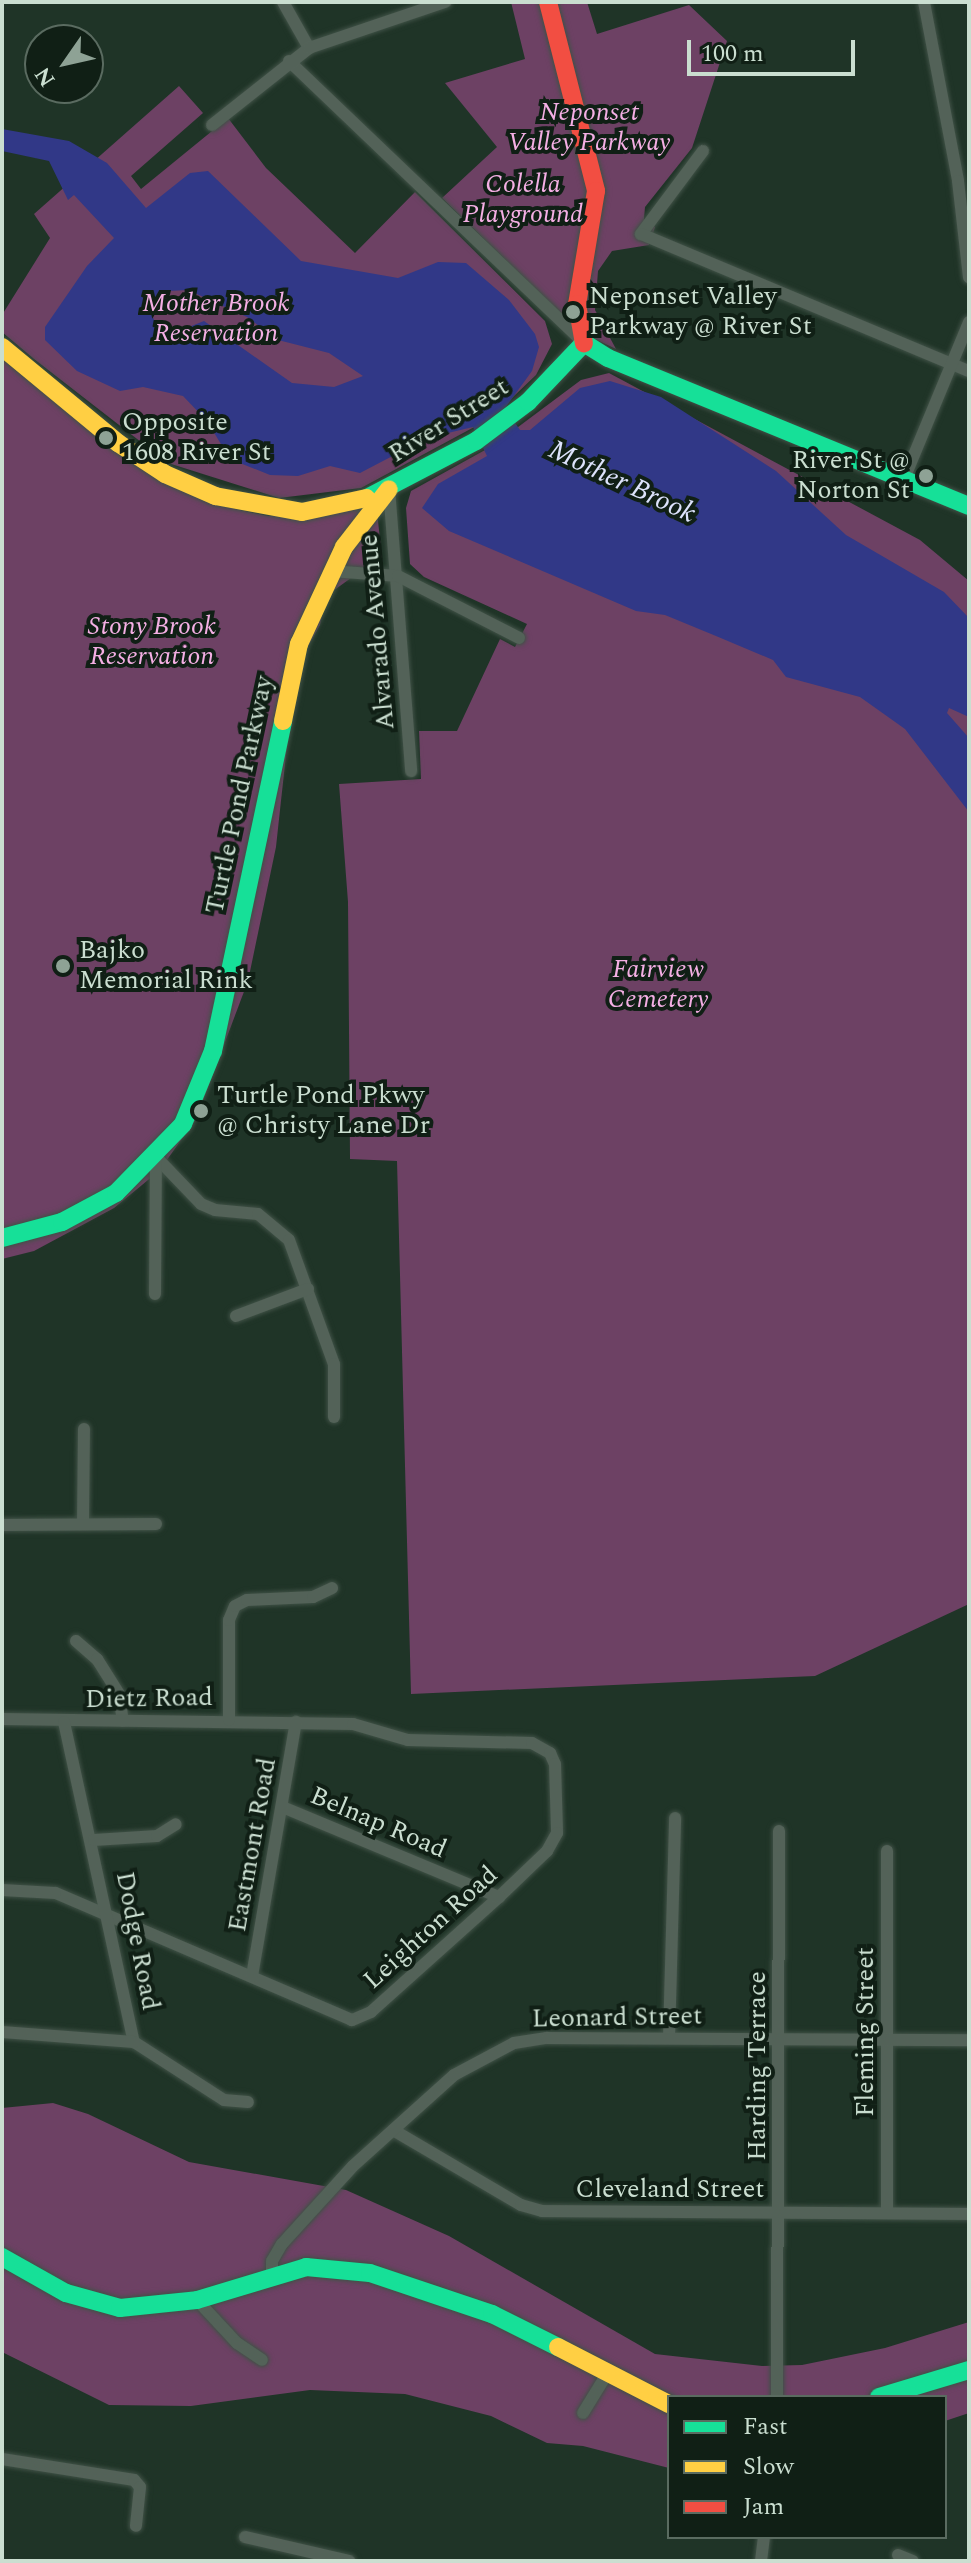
<!DOCTYPE html>
<html>
<head>
<meta charset="utf-8">
<style>
	body { margin:0 }
	#map { position:relative; width:971px; height:2563px; overflow:hidden; background:#1f3427; font-family:Spectral,serif }
	div>[style] { position:absolute }
	.green>* { inset:0; background:#6d4164 }
	.water>* { inset:0; background:#313887 }
	.roads { filter:drop-shadow(0 0 2px #405146) drop-shadow(0 0 2px #405146) }
	.street>* { height:12px; margin:-6px; padding:0 6px; transform-origin:6px; border-radius:6px; background:#536258 }
	.fast>* { height:18px; margin:-9px; padding:0 9px; transform-origin:9px; border-radius:9px; background:#16e098 }
	.slow>* { height:18px; margin:-9px; padding:0 9px; transform-origin:9px; border-radius:9px; background:#ffcf43 }
	.jam>* { height:18px; margin:-9px; padding:0 9px; transform-origin:9px; border-radius:9px; background:#f24e42 }
	.dots>* { width:22px; height:22px; translate:-50% -50%; box-sizing:border-box; border:4px solid #101f15; border-radius:50% }
	span { translate:-50% -50%; white-space:nowrap; text-align:center; line-height:1.15; -webkit-text-stroke:8px #101f15; paint-order:stroke }
	.park-label { font-size:26px; color:#f4afe4; font-style:italic }
	.poi-label { font-size:26px; color:#caded0 }
	.left { translate:0 -50%; text-align:left }
	.right { translate:-100% -50%; text-align:right }
	.street-label { font-size:26px; color:#caded0 }
	.water-label { font-size:28px; color:#dde3fc; font-style:italic }
	.frame { position:absolute; inset:0; border:4px solid #caded0; pointer-events:none }
	.legend { position:absolute; left:667px; top:2395px; width:280px; height:144px; box-sizing:border-box; background:#101f15; border:2px solid #5a6b60; margin:0; padding:10px 14px; list-style:none; font-size:24px; color:#caded0 }
	.legend li { display:flex; align-items:center; gap:16px; height:40px }
	.legend b { width:40px; border:2px solid #5a6b60 }
	.north { position:absolute; left:24px; top:24px; width:80px; height:80px; box-sizing:border-box; background:#101f15; border:2px solid #5a6b60; border-radius:50%; rotate:236deg; font-size:22px; font-weight:700; line-height:32px; text-align:center; color:#caded0 }
	.north::after { content:''; display:block; margin:auto; width:28px; height:36px; background:#8ea295; clip-path:polygon(50% 0,100% 100%,50% 72%,0 100%) }
	.scale { position:absolute; left:687px; top:40px; width:168px; height:36px; box-sizing:border-box; border:4px solid #caded0; border-top:0; padding-left:10px; font-size:24px; line-height:28px; white-space:nowrap; color:#caded0; -webkit-text-stroke:6px #101f15; paint-order:stroke }
</style>
</head>
<body>
<div id="map">
	<div class="green">
		<div style="clip-path:polygon(511px 2px,587px 2px,597px 34px,689px 5px,727px 41px,692px 148px,645px 207px,644px 219px,655px 227px,649px 245px,612px 251px,598px 271px,595px 310px,616px 349px,580px 332px,442px 198px,497px 147px,445px 83px,525px 59px)"></div>
		<div style="clip-path:polygon(179px 86px,203px 113px,131px 176px,141px 189px,228px 118px,266px 168px,355px 253px,415px 192px,545px 321px,552px 344px,536px 375px,491px 418px,361px 488px,279px 498px,168px 463px,34px 359px,2px 332px,2px 315px,50px 238px,34px 214px)"></div>
		<div style="clip-path:polygon(2px 359px,125px 459px,222px 506px,268px 516px,319px 514px,376px 502px,384px 577px,351px 578px,326px 596px,320px 625px,306px 650px,289px 727px,276px 847px,248px 981px,196px 1119px,159px 1171px,114px 1208px,34px 1251px,2px 1259px)"></div>
		<div style="clip-path:polygon(609px 373px,920px 540px,969px 581px,969px 1604px,815px 1676px,411px 1694px,397px 1161px,350px 1159px,348px 902px,339px 784px,421px 779px,419px 731px,457px 731px,500px 639px,515px 647px,527px 624px,424px 577px,410px 564px,406px 508px,411px 491px,494px 445px,581px 380px)"></div>
		<div style="clip-path:polygon(53px 2103px,88px 2114px,189px 2162px,346px 2190px,449px 2236px,655px 2354px,762px 2366px,802px 2365px,885px 2348px,969px 2322px,969px 2413px,945px 2421px,945px 2397px,669px 2397px,669px 2468px,583px 2446px,547px 2443px,491px 2416px,405px 2394px,310px 2390px,191px 2406px,109px 2405px,2px 2352px,2px 2108px)"></div>
	</div>
	<div class="water">
		<div style="clip-path:polygon(evenodd,2px 129px,69px 141px,107px 163px,146px 208px,190px 173px,208px 171px,301px 261px,398px 278px,438px 262px,466px 263px,509px 300px,535px 334px,539px 347px,532px 371px,505px 408px,520px 430px,530px 430px,580px 388px,610px 381px,661px 397px,776px 471px,846px 535px,944px 592px,969px 618px,969px 717px,949px 708px,947px 713px,969px 738px,969px 812px,905px 729px,860px 697px,786px 677px,773px 660px,716px 636px,665px 615px,636px 611px,449px 531px,422px 508px,438px 484px,487px 456px,473px 427px,427px 438px,360px 473px,330px 466px,298px 476px,270px 475px,230px 459px,207px 421px,183px 396px,143px 387px,120px 391px,77px 371px,45px 340px,45px 327px,87px 266px,114px 238px,74px 195px,68px 200px,49px 161px,2px 151px,2px 129px,188px 290px,247px 317px,278px 340px,329px 353px,363px 376px,334px 387px,292px 383px,204px 321px,174px 333px,159px 331px,148px 306px,160px 303px,168px 291px,188px 290px)"></div>
	</div>
	<div class="roads">
		<div class="street">
			<div style="left:283px;top:2px;width:53px;rotate:60.5deg"></div>
			<div style="left:924px;top:2px;width:182px;rotate:79.2deg"></div>
			<div style="left:958px;top:181px;width:97px;rotate:83.5deg"></div>
			<div style="left:289px;top:61px;width:408px;rotate:43.7deg"></div>
			<div style="left:212px;top:125px;width:124px;rotate:-38.4deg"></div>
			<div style="left:309px;top:48px;width:144px;rotate:-18.7deg"></div>
			<div style="left:703px;top:151px;width:104px;rotate:126.8deg"></div>
			<div style="left:641px;top:234px;width:355px;rotate:22.7deg"></div>
			<div style="left:904px;top:479px;width:170px;rotate:-67.5deg"></div>
			<div style="left:389px;top:489px;width:283px;rotate:85.5deg"></div>
			<div style="left:331px;top:571px;width:67px;rotate:4.3deg"></div>
			<div style="left:398px;top:576px;width:136px;rotate:27.1deg"></div>
			<div style="left:156px;top:1157px;width:65px;rotate:46.2deg"></div>
			<div style="left:201px;top:1204px;width:15px;rotate:23deg"></div>
			<div style="left:215px;top:1210px;width:43px;rotate:5.3deg"></div>
			<div style="left:258px;top:1214px;width:40px;rotate:40deg"></div>
			<div style="left:289px;top:1240px;width:132px;rotate:70.1deg"></div>
			<div style="left:334px;top:1364px;width:53px;rotate:90deg"></div>
			<div style="left:155px;top:1294px;width:137px;rotate:-89.6deg"></div>
			<div style="left:236px;top:1316px;width:77px;rotate:-20.6deg"></div>
			<div style="left:83px;top:1523px;width:94px;rotate:-89.4deg"></div>
			<div style="left:2px;top:1525px;width:154px;rotate:-0.4deg"></div>
			<div style="left:76px;top:1641px;width:28px;rotate:41deg"></div>
			<div style="left:97px;top:1659px;width:41px;rotate:57.8deg"></div>
			<div style="left:119px;top:1694px;width:27px;rotate:82deg"></div>
			<div style="left:2px;top:1719px;width:351px;rotate:0.8deg"></div>
			<div style="left:353px;top:1724px;width:57px;rotate:16.2deg"></div>
			<div style="left:408px;top:1740px;width:124px;rotate:1.4deg"></div>
			<div style="left:532px;top:1743px;width:21px;rotate:29deg"></div>
			<div style="left:550px;top:1753px;width:12px;rotate:66deg"></div>
			<div style="left:555px;top:1764px;width:69px;rotate:88.3deg"></div>
			<div style="left:557px;top:1833px;width:21px;rotate:119deg"></div>
			<div style="left:547px;top:1851px;width:66px;rotate:136.2deg"></div>
			<div style="left:499px;top:1897px;width:172px;rotate:138.1deg"></div>
			<div style="left:371px;top:2012px;width:21px;rotate:157deg"></div>
			<div style="left:352px;top:2020px;width:323px;rotate:-156.8deg"></div>
			<div style="left:55px;top:1893px;width:53px;rotate:-176.8deg"></div>
			<div style="left:229px;top:1720px;width:100px;rotate:-90deg"></div>
			<div style="left:229px;top:1620px;width:15px;rotate:-67deg"></div>
			<div style="left:235px;top:1606px;width:13px;rotate:-27deg"></div>
			<div style="left:247px;top:1600px;width:66px;rotate:-2.6deg"></div>
			<div style="left:313px;top:1597px;width:21px;rotate:-25deg"></div>
			<div style="left:64px;top:1722px;width:328px;rotate:77.7deg"></div>
			<div style="left:134px;top:2042px;width:107px;rotate:32.8deg"></div>
			<div style="left:224px;top:2100px;width:24px;rotate:5deg"></div>
			<div style="left:285px;top:1808px;width:232px;rotate:22.6deg"></div>
			<div style="left:94px;top:1840px;width:63px;rotate:-3.6deg"></div>
			<div style="left:157px;top:1836px;width:22px;rotate:-32deg"></div>
			<div style="left:252px;top:1976px;width:258px;rotate:-80.2deg"></div>
			<div style="left:2px;top:2032px;width:132px;rotate:4.3deg"></div>
			<div style="left:669px;top:2038px;width:220px;rotate:-88.4deg"></div>
			<div style="left:393px;top:2130px;width:148px;rotate:30.4deg"></div>
			<div style="left:521px;top:2205px;width:22px;rotate:16deg"></div>
			<div style="left:542px;top:2211px;width:427px;rotate:0.4deg"></div>
			<div style="left:887px;top:2213px;width:362px;rotate:-90deg"></div>
			<div style="left:272px;top:2275px;width:14px;rotate:-90deg"></div>
			<div style="left:272px;top:2261px;width:20px;rotate:-60deg"></div>
			<div style="left:282px;top:2244px;width:105px;rotate:-47.7deg"></div>
			<div style="left:353px;top:2166px;width:136px;rotate:-42deg"></div>
			<div style="left:454px;top:2075px;width:68px;rotate:-28.1deg"></div>
			<div style="left:514px;top:2043px;width:33px;rotate:-9deg"></div>
			<div style="left:547px;top:2038px;width:422px;rotate:0.3deg"></div>
			<div style="left:197px;top:2300px;width:59px;rotate:47.1deg"></div>
			<div style="left:237px;top:2343px;width:30px;rotate:34deg"></div>
			<div style="left:777px;top:2397px;width:566px;rotate:-89.8deg"></div>
			<div style="left:583px;top:2413px;width:46px;rotate:-58.4deg"></div>
			<div style="left:2px;top:2459px;width:134px;rotate:9deg"></div>
			<div style="left:134px;top:2480px;width:9px;rotate:49deg"></div>
			<div style="left:140px;top:2487px;width:39px;rotate:96deg"></div>
			<div style="left:245px;top:2537px;width:107px;rotate:13deg"></div>
			<div style="left:898px;top:2555px;width:16px;rotate:22deg"></div>
			<div style="left:761px;top:2561px;width:24px;rotate:-83deg"></div>
		</div>
		<div class="fast">
			<div style="left:584px;top:343px;width:28px;rotate:32deg"></div>
			<div style="left:608px;top:358px;width:390px;rotate:22.3deg"></div>
			<div style="left:367px;top:498px;width:123px;rotate:-27.6deg"></div>
			<div style="left:476px;top:441px;width:65px;rotate:-36.9deg"></div>
			<div style="left:528px;top:402px;width:81px;rotate:-46.5deg"></div>
			<div style="left:2px;top:1238px;width:62px;rotate:-14.9deg"></div>
			<div style="left:62px;top:1222px;width:61px;rotate:-28.2deg"></div>
			<div style="left:116px;top:1193px;width:96px;rotate:-45.8deg"></div>
			<div style="left:183px;top:1124px;width:79px;rotate:-67.7deg"></div>
			<div style="left:213px;top:1051px;width:337px;rotate:-78deg"></div>
			<div style="left:2px;top:2257px;width:73px;rotate:29.4deg"></div>
			<div style="left:66px;top:2293px;width:56px;rotate:15.5deg"></div>
			<div style="left:120px;top:2308px;width:77px;rotate:-5.9deg"></div>
			<div style="left:197px;top:2300px;width:114px;rotate:-16.8deg"></div>
			<div style="left:306px;top:2267px;width:64px;rotate:5.4deg"></div>
			<div style="left:370px;top:2273px;width:129px;rotate:18.6deg"></div>
			<div style="left:492px;top:2314px;width:74px;rotate:26.6deg"></div>
			<div style="left:879px;top:2397px;width:94px;rotate:-16.7deg"></div>
		</div>
		<div class="slow">
			<div style="left:2px;top:347px;width:151px;rotate:39.6deg"></div>
			<div style="left:118px;top:443px;width:56px;rotate:33.4deg"></div>
			<div style="left:165px;top:474px;width:55px;rotate:23.7deg"></div>
			<div style="left:215px;top:496px;width:88px;rotate:10.4deg"></div>
			<div style="left:302px;top:512px;width:66px;rotate:-12.2deg"></div>
			<div style="left:283px;top:721px;width:79px;rotate:-78.3deg"></div>
			<div style="left:299px;top:644px;width:107px;rotate:-65.1deg"></div>
			<div style="left:344px;top:547px;width:73px;rotate:-52.2deg"></div>
			<div style="left:558px;top:2347px;width:125px;rotate:27.2deg"></div>
		</div>
		<div class="jam">
			<div style="left:548px;top:2px;width:195px;rotate:75.7deg"></div>
			<div style="left:596px;top:191px;width:115px;rotate:99.5deg"></div>
			<div style="left:577px;top:304px;width:40px;rotate:80deg"></div>
		</div>
	</div>
	<div class="dots">
		<div style="left:573px;top:312px;background:#8ea295"></div>
		<div style="left:106px;top:438px;background:#8ea295"></div>
		<div style="left:926px;top:476px;background:#8ea295"></div>
		<div style="left:63px;top:966px;background:#8ea295"></div>
		<div style="left:201px;top:1111px;background:#8ea295"></div>
	</div>
	<div class="park-label">
		<span style="left:589px;top:128px">Neponset<br>Valley Parkway</span>
		<span style="left:523px;top:200px">Colella<br>Playground</span>
		<span style="left:216px;top:319px">Mother Brook<br>Reservation</span>
		<span style="left:152px;top:642px">Stony Brook<br>Reservation</span>
		<span style="left:658px;top:985px">Fairview<br>Cemetery</span>
	</div>
	<div class="poi-label">
		<span class="left" style="left:589px;top:312px">Neponset Valley<br>Parkway @ River St</span>
		<span class="left" style="left:122px;top:438px">Opposite<br>1608 River St</span>
		<span class="right" style="left:910px;top:476px">River St @<br>Norton St</span>
		<span class="left" style="left:79px;top:966px">Bajko<br>Memorial Rink</span>
		<span class="left" style="left:217px;top:1111px">Turtle Pond Pkwy<br>@ Christy Lane Dr</span>
	</div>
	<div class="street-label">
		<span style="left:449px;top:421px;rotate:-32deg">River Street</span>
		<span style="left:378px;top:632px;rotate:-95deg">Alvarado Avenue</span>
		<span style="left:240px;top:795px;rotate:-78deg">Turtle Pond Parkway</span>
		<span style="left:149px;top:1699px;rotate:-1deg">Dietz Road</span>
		<span style="left:378px;top:1823px;rotate:23deg">Belnap Road</span>
		<span style="left:253px;top:1845px;rotate:-80deg">Eastmont Road</span>
		<span style="left:431px;top:1928px;rotate:-42deg">Leighton Road</span>
		<span style="left:137px;top:1941px;rotate:79deg">Dodge Road</span>
		<span style="left:617px;top:2018px;rotate:-1deg">Leonard Street</span>
		<span style="left:866px;top:2032px;rotate:-90deg">Fleming Street</span>
		<span style="left:758px;top:2066px;rotate:-90deg">Harding Terrace</span>
		<span style="left:670px;top:2190px">Cleveland Street</span>
	</div>
	<div class="water-label">
		<span style="left:622px;top:482px;rotate:25deg">Mother Brook</span>
	</div>
	<div class="frame"></div>
	<ul class="legend">
	<li><b style="height:10px;background:#16e098"></b>Fast</li>
	<li><b style="height:10px;background:#ffcf43"></b>Slow</li>
	<li><b style="height:10px;background:#f24e42"></b>Jam</li>
	</ul>
	<div class="north">N</div>
	<div class="scale">100 m</div>
</div>
</body>
</html>
